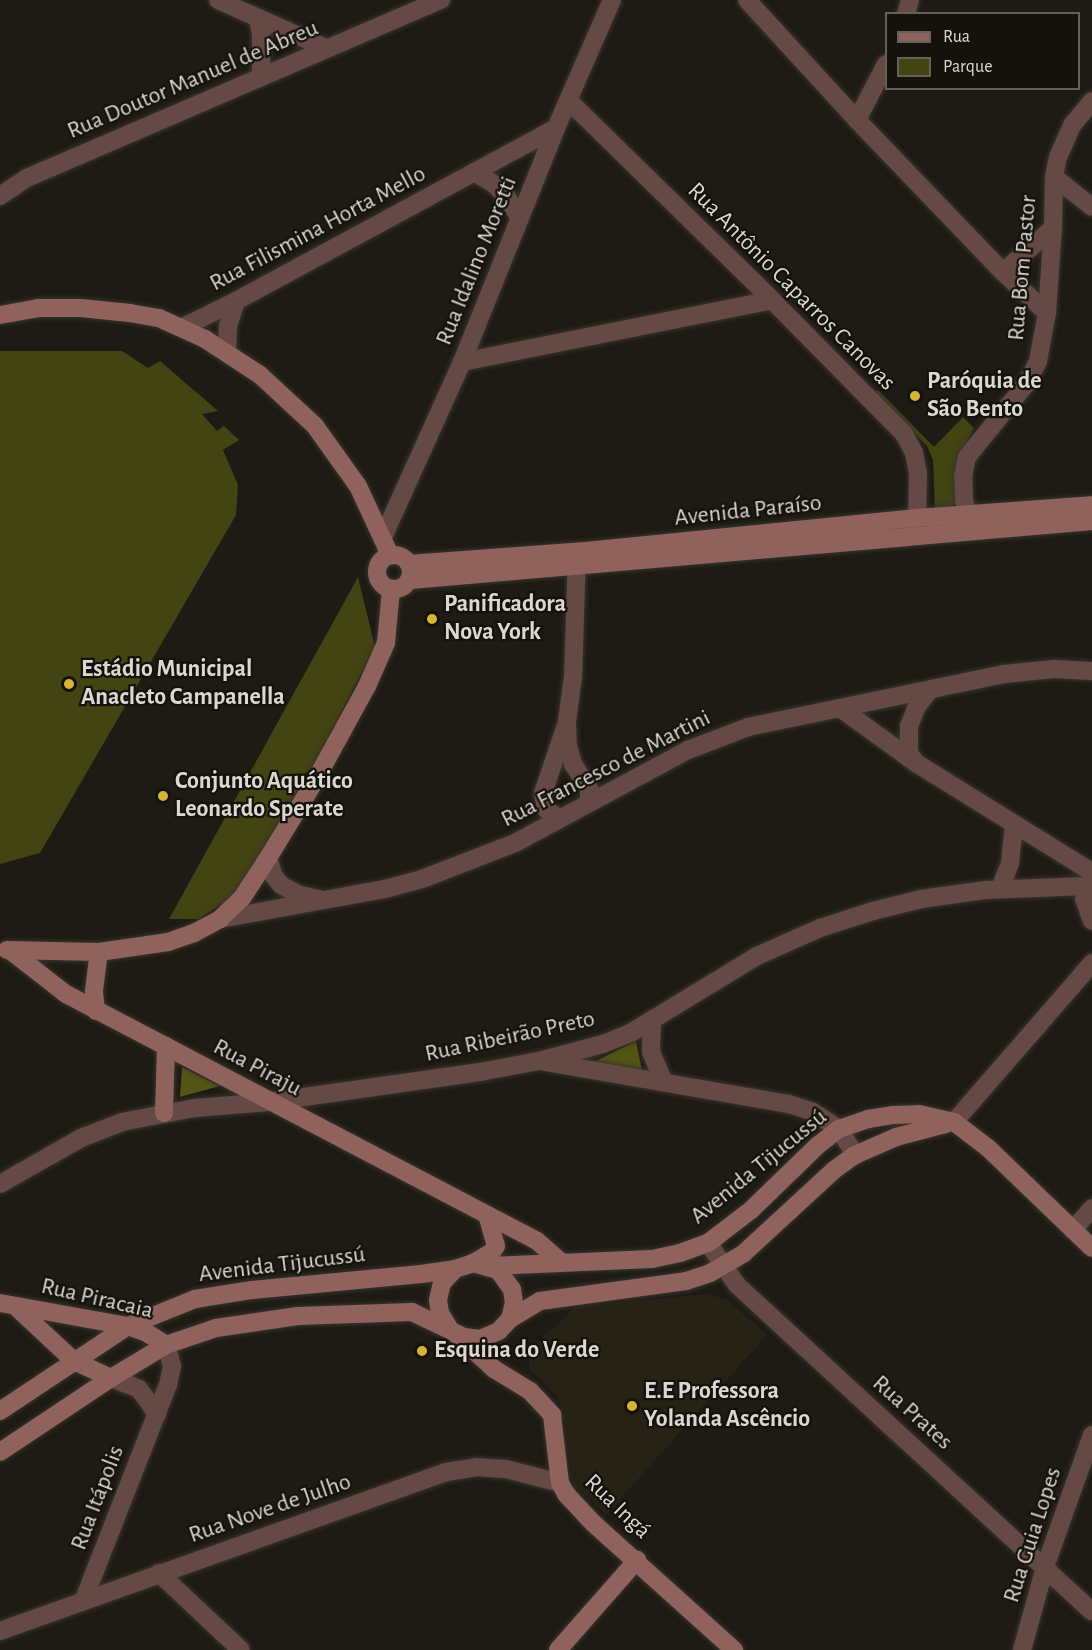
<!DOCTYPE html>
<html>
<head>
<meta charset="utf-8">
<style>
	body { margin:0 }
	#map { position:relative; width:1092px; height:1650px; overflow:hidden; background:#1d1b13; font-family:"Alegreya Sans",sans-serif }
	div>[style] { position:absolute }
	.built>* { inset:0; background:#262315 }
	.green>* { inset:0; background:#424411 }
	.forest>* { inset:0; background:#535513 }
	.roads { filter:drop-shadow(0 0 2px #37352e) drop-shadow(0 0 2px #37352e) }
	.street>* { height:18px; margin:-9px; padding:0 9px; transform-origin:9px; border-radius:9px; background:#654944 }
	.secondary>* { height:18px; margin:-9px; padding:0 9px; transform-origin:9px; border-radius:9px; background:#8f635b }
	.secondary>.ring { margin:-9px; padding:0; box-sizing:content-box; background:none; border:18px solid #8f635b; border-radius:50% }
	.dots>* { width:16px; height:16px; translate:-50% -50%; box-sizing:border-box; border:3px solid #14120a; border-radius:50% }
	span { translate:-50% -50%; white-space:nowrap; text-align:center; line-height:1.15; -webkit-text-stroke:4.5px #14120a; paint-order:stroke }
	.street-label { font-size:24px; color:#d9d8d2 }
	.poi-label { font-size:24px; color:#d9d8d2; font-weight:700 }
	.left { translate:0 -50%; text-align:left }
	.legend { position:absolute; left:885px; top:12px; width:195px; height:78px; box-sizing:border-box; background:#14120a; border:2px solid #63615a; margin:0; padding:8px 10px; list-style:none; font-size:18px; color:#d9d8d2 }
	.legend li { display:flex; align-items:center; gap:12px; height:30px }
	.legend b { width:30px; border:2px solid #63615a }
</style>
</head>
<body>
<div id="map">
	<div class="built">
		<div style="clip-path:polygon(707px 1294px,728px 1300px,767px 1335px,606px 1515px,573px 1484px,564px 1412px,557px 1397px,529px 1368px,530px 1350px,575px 1307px)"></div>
	</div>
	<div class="green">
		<div style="clip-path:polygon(0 351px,122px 351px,148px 368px,160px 361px,218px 411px,202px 414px,217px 431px,224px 426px,239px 440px,223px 450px,238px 485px,236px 515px,40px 853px,0 864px)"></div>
		<div style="clip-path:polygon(872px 390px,879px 391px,934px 447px,963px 417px,974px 428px,962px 452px,956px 503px,944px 511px,935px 510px,933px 460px,927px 446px)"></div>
		<div style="clip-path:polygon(358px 577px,375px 647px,300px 792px,232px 897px,199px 919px,169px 919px)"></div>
	</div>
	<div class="forest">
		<div style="clip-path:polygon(636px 1041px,642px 1070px,594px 1062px)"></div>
		<div style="clip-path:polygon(182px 1067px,220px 1086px,180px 1097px)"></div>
	</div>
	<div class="roads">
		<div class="street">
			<div style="left:218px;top:0;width:118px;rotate:24deg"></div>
			<div style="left:747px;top:0;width:163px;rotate:47.5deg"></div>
			<div style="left:857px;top:120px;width:211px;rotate:46.2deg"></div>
			<div style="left:1003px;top:272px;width:60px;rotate:43deg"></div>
			<div style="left:906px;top:14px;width:15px;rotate:-74deg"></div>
			<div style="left:258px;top:20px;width:14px;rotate:78deg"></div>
			<div style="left:261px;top:34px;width:43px;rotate:90deg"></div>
			<div style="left:568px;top:100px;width:286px;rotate:44.4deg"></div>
			<div style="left:772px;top:300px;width:188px;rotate:45.4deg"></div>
			<div style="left:904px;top:434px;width:21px;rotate:62deg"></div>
			<div style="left:914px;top:453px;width:21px;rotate:79deg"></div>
			<div style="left:918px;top:474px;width:58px;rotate:91deg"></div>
			<div style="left:857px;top:120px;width:63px;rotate:-62.6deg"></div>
			<div style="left:474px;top:172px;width:23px;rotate:31deg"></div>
			<div style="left:494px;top:184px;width:17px;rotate:45deg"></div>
			<div style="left:506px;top:196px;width:26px;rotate:58deg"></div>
			<div style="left:1054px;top:177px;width:48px;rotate:38.3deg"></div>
			<div style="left:0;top:196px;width:32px;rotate:-34deg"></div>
			<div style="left:27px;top:178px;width:451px;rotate:-23.3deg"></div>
			<div style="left:1003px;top:272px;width:67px;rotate:-41.3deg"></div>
			<div style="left:183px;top:327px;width:59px;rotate:-26.1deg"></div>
			<div style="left:236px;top:301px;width:364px;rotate:-28.4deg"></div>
			<div style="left:227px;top:352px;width:26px;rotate:-88deg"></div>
			<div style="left:228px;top:326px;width:26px;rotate:-72deg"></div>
			<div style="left:462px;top:362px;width:316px;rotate:-11.3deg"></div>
			<div style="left:970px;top:530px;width:31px;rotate:-101deg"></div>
			<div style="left:964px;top:500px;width:23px;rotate:-92deg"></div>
			<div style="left:963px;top:477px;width:20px;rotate:-79deg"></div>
			<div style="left:967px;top:457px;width:95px;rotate:-51deg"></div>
			<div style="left:1027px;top:383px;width:25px;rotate:-63deg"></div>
			<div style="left:1038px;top:361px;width:49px;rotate:-79.4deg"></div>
			<div style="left:1047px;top:313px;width:85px;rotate:-86deg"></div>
			<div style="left:1053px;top:228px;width:51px;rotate:-88.9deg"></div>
			<div style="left:1054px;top:177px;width:20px;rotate:-79deg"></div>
			<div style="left:1058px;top:157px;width:36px;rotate:-66deg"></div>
			<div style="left:1073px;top:124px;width:30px;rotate:-50deg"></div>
			<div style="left:383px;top:537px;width:192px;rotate:-65.7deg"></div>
			<div style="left:462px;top:362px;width:252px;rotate:-68.1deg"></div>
			<div style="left:556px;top:128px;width:140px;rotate:-66.4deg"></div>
			<div style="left:577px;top:552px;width:125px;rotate:91.8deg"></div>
			<div style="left:573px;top:677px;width:44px;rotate:97.8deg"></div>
			<div style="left:567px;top:721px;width:25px;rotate:88deg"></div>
			<div style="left:568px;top:746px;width:19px;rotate:74deg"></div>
			<div style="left:573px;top:764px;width:30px;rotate:57deg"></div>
			<div style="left:589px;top:789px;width:13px;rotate:90deg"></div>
			<div style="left:840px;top:708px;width:94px;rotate:35.9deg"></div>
			<div style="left:916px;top:763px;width:207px;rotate:31.8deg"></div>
			<div style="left:916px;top:763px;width:12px;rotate:-125deg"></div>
			<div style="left:909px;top:753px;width:27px;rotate:-90deg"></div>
			<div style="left:909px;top:726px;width:22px;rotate:-68deg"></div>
			<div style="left:917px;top:706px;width:21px;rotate:-51deg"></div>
			<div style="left:559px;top:819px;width:16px;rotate:-142deg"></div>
			<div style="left:546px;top:809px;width:16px;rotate:-101deg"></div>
			<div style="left:543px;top:793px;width:69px;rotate:-71.3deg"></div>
			<div style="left:268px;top:858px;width:19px;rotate:72deg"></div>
			<div style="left:274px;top:876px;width:11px;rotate:52deg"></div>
			<div style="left:281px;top:885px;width:18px;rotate:29deg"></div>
			<div style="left:297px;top:894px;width:22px;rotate:13deg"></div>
			<div style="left:1091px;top:878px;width:22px;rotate:108deg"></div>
			<div style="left:1084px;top:899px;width:23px;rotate:70deg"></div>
			<div style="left:1000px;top:889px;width:28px;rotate:-69deg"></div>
			<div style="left:1010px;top:863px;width:38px;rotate:-84deg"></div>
			<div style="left:220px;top:919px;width:168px;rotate:-10.3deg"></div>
			<div style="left:385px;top:889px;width:38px;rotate:-15deg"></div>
			<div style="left:422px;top:879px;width:100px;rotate:-21.2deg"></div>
			<div style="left:515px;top:843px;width:196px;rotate:-28.3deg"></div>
			<div style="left:688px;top:750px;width:64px;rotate:-21deg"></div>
			<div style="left:748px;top:727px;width:261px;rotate:-11.7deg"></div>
			<div style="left:1004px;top:674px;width:50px;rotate:-5.7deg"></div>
			<div style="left:1054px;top:669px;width:38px;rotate:3deg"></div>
			<div style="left:652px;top:1021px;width:31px;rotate:92deg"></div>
			<div style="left:651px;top:1052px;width:33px;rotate:67deg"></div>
			<div style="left:545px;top:1062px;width:248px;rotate:9.8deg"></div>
			<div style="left:789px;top:1104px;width:25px;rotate:18deg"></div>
			<div style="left:813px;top:1112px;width:31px;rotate:33deg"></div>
			<div style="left:839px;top:1129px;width:31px;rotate:58deg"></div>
			<div style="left:954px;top:1122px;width:211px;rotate:-49deg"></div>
			<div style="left:0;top:1184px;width:93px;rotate:-29.6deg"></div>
			<div style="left:81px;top:1138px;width:44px;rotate:-21.3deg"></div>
			<div style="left:122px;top:1122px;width:74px;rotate:-10.9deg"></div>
			<div style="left:195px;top:1108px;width:74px;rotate:-4.6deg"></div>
			<div style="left:269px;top:1102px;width:213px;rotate:-8.1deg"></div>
			<div style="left:480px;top:1072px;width:60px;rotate:-10.6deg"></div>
			<div style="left:539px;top:1061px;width:66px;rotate:-14.9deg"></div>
			<div style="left:603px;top:1044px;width:31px;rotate:-22deg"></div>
			<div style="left:632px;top:1032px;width:146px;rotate:-31.3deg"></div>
			<div style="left:757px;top:956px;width:69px;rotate:-24deg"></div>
			<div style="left:820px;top:928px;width:56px;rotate:-17.8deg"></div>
			<div style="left:873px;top:911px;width:49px;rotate:-14deg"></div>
			<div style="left:921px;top:899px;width:66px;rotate:-7.9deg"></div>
			<div style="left:986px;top:890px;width:101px;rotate:-2.3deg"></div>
			<div style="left:1073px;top:1230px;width:29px;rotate:-49deg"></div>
			<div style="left:708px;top:1243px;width:51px;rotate:55.4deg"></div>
			<div style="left:737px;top:1285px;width:482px;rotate:42.6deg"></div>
			<div style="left:111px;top:1378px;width:30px;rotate:21deg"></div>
			<div style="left:139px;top:1389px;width:31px;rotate:54deg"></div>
			<div style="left:159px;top:1573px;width:112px;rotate:43.2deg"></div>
			<div style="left:84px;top:1599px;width:230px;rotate:-68.6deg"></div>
			<div style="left:168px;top:1385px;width:19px;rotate:-78deg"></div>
			<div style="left:172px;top:1366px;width:22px;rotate:-106deg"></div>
			<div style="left:0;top:1631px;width:473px;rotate:-19.6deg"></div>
			<div style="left:446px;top:1472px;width:30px;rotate:-9deg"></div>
			<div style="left:476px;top:1467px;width:30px;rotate:4deg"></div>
			<div style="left:506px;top:1469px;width:56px;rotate:14.5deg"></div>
			<div style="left:1022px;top:1650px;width:86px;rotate:-74.5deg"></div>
			<div style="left:1045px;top:1567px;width:140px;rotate:-70.4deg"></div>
		</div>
		<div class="secondary">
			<div style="left:0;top:315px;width:39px;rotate:-10deg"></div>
			<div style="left:38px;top:308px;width:43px"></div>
			<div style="left:81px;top:308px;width:49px;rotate:5.8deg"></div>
			<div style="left:130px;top:313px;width:29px;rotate:10deg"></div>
			<div style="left:159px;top:318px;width:51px;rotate:24.5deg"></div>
			<div style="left:205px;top:339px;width:66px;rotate:33.2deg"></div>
			<div style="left:260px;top:375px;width:75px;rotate:42.8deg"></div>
			<div style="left:315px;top:426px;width:74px;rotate:54.4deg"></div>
			<div style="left:358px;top:486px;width:76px;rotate:65.1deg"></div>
			<div class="ring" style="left:377px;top:555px;width:16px;height:16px"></div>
			<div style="left:409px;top:564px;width:177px;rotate:-4.2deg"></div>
			<div style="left:586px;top:551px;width:333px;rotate:-5.7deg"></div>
			<div style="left:917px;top:518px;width:175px;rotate:-4.2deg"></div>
			<div style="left:410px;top:580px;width:685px;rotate:-4.94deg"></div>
			<div style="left:7px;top:950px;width:92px;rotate:1.2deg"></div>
			<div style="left:99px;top:952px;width:70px;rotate:-8.2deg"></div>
			<div style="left:168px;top:942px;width:28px;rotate:-19deg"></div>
			<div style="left:194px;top:933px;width:30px;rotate:-28deg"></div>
			<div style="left:220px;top:919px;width:30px;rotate:-44deg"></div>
			<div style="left:242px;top:898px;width:48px;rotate:-57deg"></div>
			<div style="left:268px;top:858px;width:90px;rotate:-58.6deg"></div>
			<div style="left:315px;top:781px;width:108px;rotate:-61.3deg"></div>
			<div style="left:367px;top:686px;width:47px;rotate:-66.2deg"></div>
			<div style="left:386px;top:643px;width:54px;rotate:-84.7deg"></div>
			<div style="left:12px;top:952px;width:68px;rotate:37.9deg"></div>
			<div style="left:66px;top:994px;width:532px;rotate:27.67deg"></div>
			<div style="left:537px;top:1241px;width:30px;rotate:41deg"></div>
			<div style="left:96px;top:1011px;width:20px;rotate:-96deg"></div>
			<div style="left:94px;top:991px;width:39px;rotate:-83deg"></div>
			<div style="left:164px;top:1113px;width:67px;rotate:-88.3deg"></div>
			<div style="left:473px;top:1263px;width:22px;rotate:-30deg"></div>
			<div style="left:492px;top:1252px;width:7px;rotate:-56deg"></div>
			<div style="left:496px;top:1246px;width:32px;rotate:-106deg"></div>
			<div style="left:491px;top:1266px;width:161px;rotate:-2.5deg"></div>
			<div style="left:652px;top:1259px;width:29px;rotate:-12deg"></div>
			<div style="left:680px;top:1253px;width:30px;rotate:-20deg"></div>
			<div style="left:708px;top:1243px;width:54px;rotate:-37.5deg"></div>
			<div style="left:751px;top:1210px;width:92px;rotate:-44.1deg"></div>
			<div style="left:817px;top:1146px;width:28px;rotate:-38deg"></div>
			<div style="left:839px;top:1129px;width:31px;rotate:-19deg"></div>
			<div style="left:868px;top:1119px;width:26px;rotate:-9deg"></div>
			<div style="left:894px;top:1115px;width:25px;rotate:-2deg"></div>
			<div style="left:919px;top:1114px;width:36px;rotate:13deg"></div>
			<div style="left:954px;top:1122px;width:43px;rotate:37.4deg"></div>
			<div style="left:988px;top:1148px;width:144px;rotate:43.9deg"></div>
			<div style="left:0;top:1303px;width:130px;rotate:10.2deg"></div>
			<div style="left:128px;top:1326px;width:20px;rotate:20deg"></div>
			<div style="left:147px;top:1333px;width:22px;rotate:32deg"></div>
			<div style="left:15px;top:1306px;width:81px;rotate:43deg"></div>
			<div style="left:74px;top:1361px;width:41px;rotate:24.7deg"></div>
			<div style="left:510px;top:1319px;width:35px;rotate:-31deg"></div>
			<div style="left:540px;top:1301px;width:147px;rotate:-7.8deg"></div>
			<div style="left:686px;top:1281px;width:25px;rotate:-18deg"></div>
			<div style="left:710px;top:1273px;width:39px;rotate:-30deg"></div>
			<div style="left:744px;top:1253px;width:122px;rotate:-42.7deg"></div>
			<div style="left:834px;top:1170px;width:26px;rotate:-36deg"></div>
			<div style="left:855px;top:1155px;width:45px;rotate:-23.7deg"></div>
			<div style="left:896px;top:1137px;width:52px;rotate:-14.6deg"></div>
			<div style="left:449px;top:1328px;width:17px;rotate:-121deg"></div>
			<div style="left:440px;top:1313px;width:13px;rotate:-99deg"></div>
			<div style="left:438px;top:1300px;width:17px;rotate:-77deg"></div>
			<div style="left:442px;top:1283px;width:19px;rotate:-47deg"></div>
			<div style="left:457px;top:1335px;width:50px;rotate:42.6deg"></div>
			<div style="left:494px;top:1369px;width:42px;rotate:31.4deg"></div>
			<div style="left:530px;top:1391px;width:33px;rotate:47deg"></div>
			<div style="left:552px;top:1415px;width:68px;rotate:83.3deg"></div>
			<div style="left:560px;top:1483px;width:13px;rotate:61deg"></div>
			<div style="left:566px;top:1494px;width:40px;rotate:47deg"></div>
			<div style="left:593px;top:1523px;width:190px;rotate:42deg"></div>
			<div style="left:0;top:1411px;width:154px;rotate:-33.6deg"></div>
			<div style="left:128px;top:1326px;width:72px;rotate:-21.9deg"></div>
			<div style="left:195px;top:1299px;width:58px;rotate:-9deg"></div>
			<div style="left:252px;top:1290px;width:170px;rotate:-5.4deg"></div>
			<div style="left:421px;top:1274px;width:34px;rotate:-8deg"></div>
			<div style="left:455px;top:1269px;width:19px;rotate:-18deg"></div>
			<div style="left:473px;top:1263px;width:26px;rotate:16deg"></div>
			<div style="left:498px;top:1270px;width:24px;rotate:54deg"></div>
			<div style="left:512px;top:1289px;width:14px;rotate:82deg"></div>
			<div style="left:514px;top:1303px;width:16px;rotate:104deg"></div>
			<div style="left:510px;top:1319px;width:16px;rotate:133deg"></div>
			<div style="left:499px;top:1331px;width:21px;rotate:157deg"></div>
			<div style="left:480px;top:1339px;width:16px;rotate:-173deg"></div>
			<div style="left:464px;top:1337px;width:58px;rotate:-154.3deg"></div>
			<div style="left:412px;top:1312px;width:114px;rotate:178deg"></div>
			<div style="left:298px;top:1316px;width:83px;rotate:171.7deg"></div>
			<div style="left:216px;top:1328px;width:53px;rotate:161.2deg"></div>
			<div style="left:166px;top:1345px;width:64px;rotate:149deg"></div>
			<div style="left:111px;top:1378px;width:133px;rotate:146.3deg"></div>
			<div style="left:558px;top:1650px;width:120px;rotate:-48.7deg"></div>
		</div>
	</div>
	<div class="dots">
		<div style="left:915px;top:396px;background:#d8b434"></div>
		<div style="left:432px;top:619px;background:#d8b434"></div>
		<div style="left:69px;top:684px;background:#d8b434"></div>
		<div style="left:163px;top:796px;background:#d8b434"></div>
		<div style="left:422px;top:1351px;background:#d8b434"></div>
		<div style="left:632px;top:1406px;background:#d8b434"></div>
	</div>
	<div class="street-label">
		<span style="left:193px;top:80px;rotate:-23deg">Rua Doutor Manuel de Abreu</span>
		<span style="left:318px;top:229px;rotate:-28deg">Rua Filismina Horta Mello</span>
		<span style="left:477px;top:261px;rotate:-68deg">Rua Idalino Moretti</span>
		<span style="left:1023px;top:268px;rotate:-85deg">Rua Bom Pastor</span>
		<span style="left:791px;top:287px;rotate:45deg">Rua Antônio Caparros Canovas</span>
		<span style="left:748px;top:511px;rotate:-6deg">Avenida Paraíso</span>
		<span style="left:606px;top:769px;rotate:-27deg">Rua Francesco de Martini</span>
		<span style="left:510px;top:1037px;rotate:-12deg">Rua Ribeirão Preto</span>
		<span style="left:257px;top:1068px;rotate:28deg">Rua Piraju</span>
		<span style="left:759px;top:1167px;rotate:-39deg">Avenida Tijucussú</span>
		<span style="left:282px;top:1265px;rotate:-7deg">Avenida Tijucussú</span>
		<span style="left:97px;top:1299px;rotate:13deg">Rua Piracaia</span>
		<span style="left:912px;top:1413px;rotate:42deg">Rua Prates</span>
		<span style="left:98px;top:1498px;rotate:-69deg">Rua Itápolis</span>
		<span style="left:617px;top:1507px;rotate:44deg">Rua Ingá</span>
		<span style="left:270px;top:1509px;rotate:-19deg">Rua Nove de Julho</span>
		<span style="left:1033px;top:1535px;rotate:-72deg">Rua Guia Lopes</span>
	</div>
	<div class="poi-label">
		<span class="left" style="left:927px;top:396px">Paróquia de<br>São Bento</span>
		<span class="left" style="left:444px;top:619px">Panificadora<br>Nova York</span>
		<span class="left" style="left:81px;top:684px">Estádio Municipal<br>Anacleto Campanella</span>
		<span class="left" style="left:175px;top:796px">Conjunto Aquático<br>Leonardo Sperate</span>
		<span class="left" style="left:434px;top:1351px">Esquina do Verde</span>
		<span class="left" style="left:644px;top:1406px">E.E Professora<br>Yolanda Ascêncio</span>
	</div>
	<ul class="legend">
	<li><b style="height:8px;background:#8f635b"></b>Rua</li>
	<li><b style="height:16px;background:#424411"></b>Parque</li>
	</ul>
</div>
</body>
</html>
